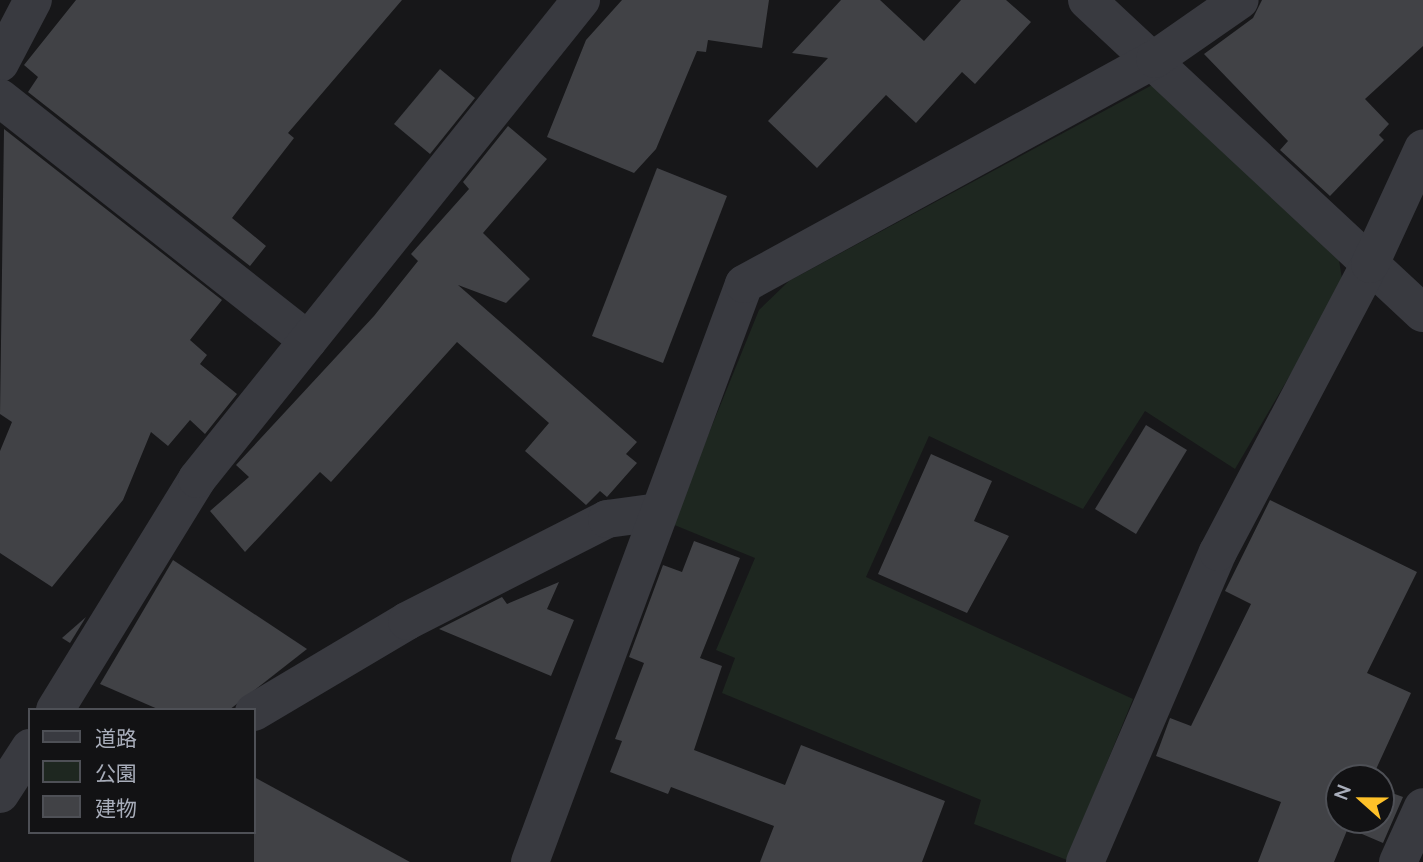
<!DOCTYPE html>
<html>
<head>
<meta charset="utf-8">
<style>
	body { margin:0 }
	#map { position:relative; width:1423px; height:862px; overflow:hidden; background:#171719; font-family:Lato,"Noto Sans JP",sans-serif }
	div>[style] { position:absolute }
	.green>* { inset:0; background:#1e2720 }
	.building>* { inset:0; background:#414246 }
	.minor>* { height:38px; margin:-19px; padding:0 19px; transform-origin:19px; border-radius:19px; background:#393a40 }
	span { translate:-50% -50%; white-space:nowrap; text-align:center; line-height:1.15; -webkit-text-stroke:6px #121214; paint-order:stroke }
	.legend { position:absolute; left:28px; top:708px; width:228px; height:126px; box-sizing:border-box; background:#121214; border:2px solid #4e5056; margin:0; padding:9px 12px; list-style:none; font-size:21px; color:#a8adba }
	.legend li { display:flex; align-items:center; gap:14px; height:35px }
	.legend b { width:35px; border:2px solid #4e5056 }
	.north { position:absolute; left:1325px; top:764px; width:70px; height:70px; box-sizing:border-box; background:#121214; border:2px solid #4e5056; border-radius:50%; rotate:291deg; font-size:19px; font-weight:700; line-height:28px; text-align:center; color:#a8adba }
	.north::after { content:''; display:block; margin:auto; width:24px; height:32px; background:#fec129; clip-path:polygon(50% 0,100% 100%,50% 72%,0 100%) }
</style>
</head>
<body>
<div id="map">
	<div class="green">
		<div style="clip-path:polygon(1154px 84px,1339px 260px,1343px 285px,1235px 469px,1145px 411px,1083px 509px,929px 436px,866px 577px,1133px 699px,1067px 860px,974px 824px,981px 800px,722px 693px,735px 658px,716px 650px,755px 558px,672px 524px,759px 310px,789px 281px)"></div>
	</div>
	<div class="building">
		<div style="clip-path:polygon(76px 0,402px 0,288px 133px,294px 138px,232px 218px,266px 246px,250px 266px,28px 92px,38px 77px,24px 65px)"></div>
		<div style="clip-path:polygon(622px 0,769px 0,762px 48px,708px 40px,706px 52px,697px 51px,656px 149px,634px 173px,547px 137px,586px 40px)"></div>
		<div style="clip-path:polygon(841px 0,880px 0,924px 41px,961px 0,1006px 0,1031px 22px,975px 84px,962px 72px,916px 123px,886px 95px,817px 168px,768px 121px,828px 58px,792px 53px)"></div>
		<div style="clip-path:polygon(1262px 0,1423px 0,1423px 46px,1365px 99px,1389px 124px,1379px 135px,1384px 140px,1330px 196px,1280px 150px,1288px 141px,1204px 54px,1253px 18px)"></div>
		<div style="clip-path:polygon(440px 69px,475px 98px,430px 154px,394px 124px)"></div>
		<div style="clip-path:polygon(508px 126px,547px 159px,483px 233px,530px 279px,506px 303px,458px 285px,637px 442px,626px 454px,637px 463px,607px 497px,600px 491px,586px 505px,525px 451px,549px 423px,457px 342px,331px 482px,320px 472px,245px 552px,210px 511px,249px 477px,236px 465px,374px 316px,418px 261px,411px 254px,469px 189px,463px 182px)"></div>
		<div style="clip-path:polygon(4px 129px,222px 300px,190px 340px,207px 355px,200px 364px,237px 394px,205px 434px,190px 420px,168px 446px,151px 432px,123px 500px,52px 587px,0 553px,0 451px,12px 422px,0 414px)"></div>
		<div style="clip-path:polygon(657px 168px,727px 196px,663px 363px,592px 336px)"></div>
		<div style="clip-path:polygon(1146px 425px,1187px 450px,1136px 534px,1095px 509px)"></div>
		<div style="clip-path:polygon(931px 454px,992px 481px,974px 521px,1009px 536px,967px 613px,878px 574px)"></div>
		<div style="clip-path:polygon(1270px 500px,1417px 572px,1367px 673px,1411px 693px,1372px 778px,1339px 778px,1339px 820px,1381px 820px,1381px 789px,1403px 797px,1383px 843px,1348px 828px,1334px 862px,1258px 862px,1281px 802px,1156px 756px,1170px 718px,1191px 726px,1251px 604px,1225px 591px)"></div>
		<div style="clip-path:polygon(694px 541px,740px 558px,700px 658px,722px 666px,694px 750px,785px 785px,801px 745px,945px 801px,922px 862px,760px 862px,774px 826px,671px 787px,668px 794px,610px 772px,622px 741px,615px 739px,644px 663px,629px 657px,663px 565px,682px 572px)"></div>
		<div style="clip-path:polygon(173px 560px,307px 649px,229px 710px,160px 710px,100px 684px)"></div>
		<div style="clip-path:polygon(559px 582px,547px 609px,574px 620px,551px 676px,439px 629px,502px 597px,507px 604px)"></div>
		<div style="clip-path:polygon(86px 617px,70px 643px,62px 638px)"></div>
		<div style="clip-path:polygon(254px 777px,410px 862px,254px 862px)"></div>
	</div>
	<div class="minor">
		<div style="left:1087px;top:0;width:459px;rotate:43deg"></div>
		<div style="left:0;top:63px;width:71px;rotate:-62.4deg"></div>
		<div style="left:0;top:98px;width:392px;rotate:38.2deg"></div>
		<div style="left:55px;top:710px;width:271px;rotate:-58.4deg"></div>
		<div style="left:197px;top:479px;width:614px;rotate:-51.28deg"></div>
		<div style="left:254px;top:712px;width:178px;rotate:-30.7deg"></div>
		<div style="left:407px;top:621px;width:225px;rotate:-27deg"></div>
		<div style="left:607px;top:519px;width:52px;rotate:-7.7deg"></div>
		<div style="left:0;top:794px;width:55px;rotate:-56.9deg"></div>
		<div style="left:530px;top:862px;width:616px;rotate:-69.68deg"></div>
		<div style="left:744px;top:284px;width:469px;rotate:-28.7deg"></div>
		<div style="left:1155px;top:59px;width:103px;rotate:-34.8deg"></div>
		<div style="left:1085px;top:862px;width:337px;rotate:-66.8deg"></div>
		<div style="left:1218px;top:552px;width:326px;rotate:-62.2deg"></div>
		<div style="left:1370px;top:264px;width:127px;rotate:-65.3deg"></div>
		<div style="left:1398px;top:862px;width:60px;rotate:-65.6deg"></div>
	</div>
	<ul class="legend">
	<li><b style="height:9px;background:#393a40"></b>道路</li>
	<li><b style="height:19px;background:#1e2720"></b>公園</li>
	<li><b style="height:19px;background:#414246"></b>建物</li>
	</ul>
	<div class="north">N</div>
</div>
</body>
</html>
